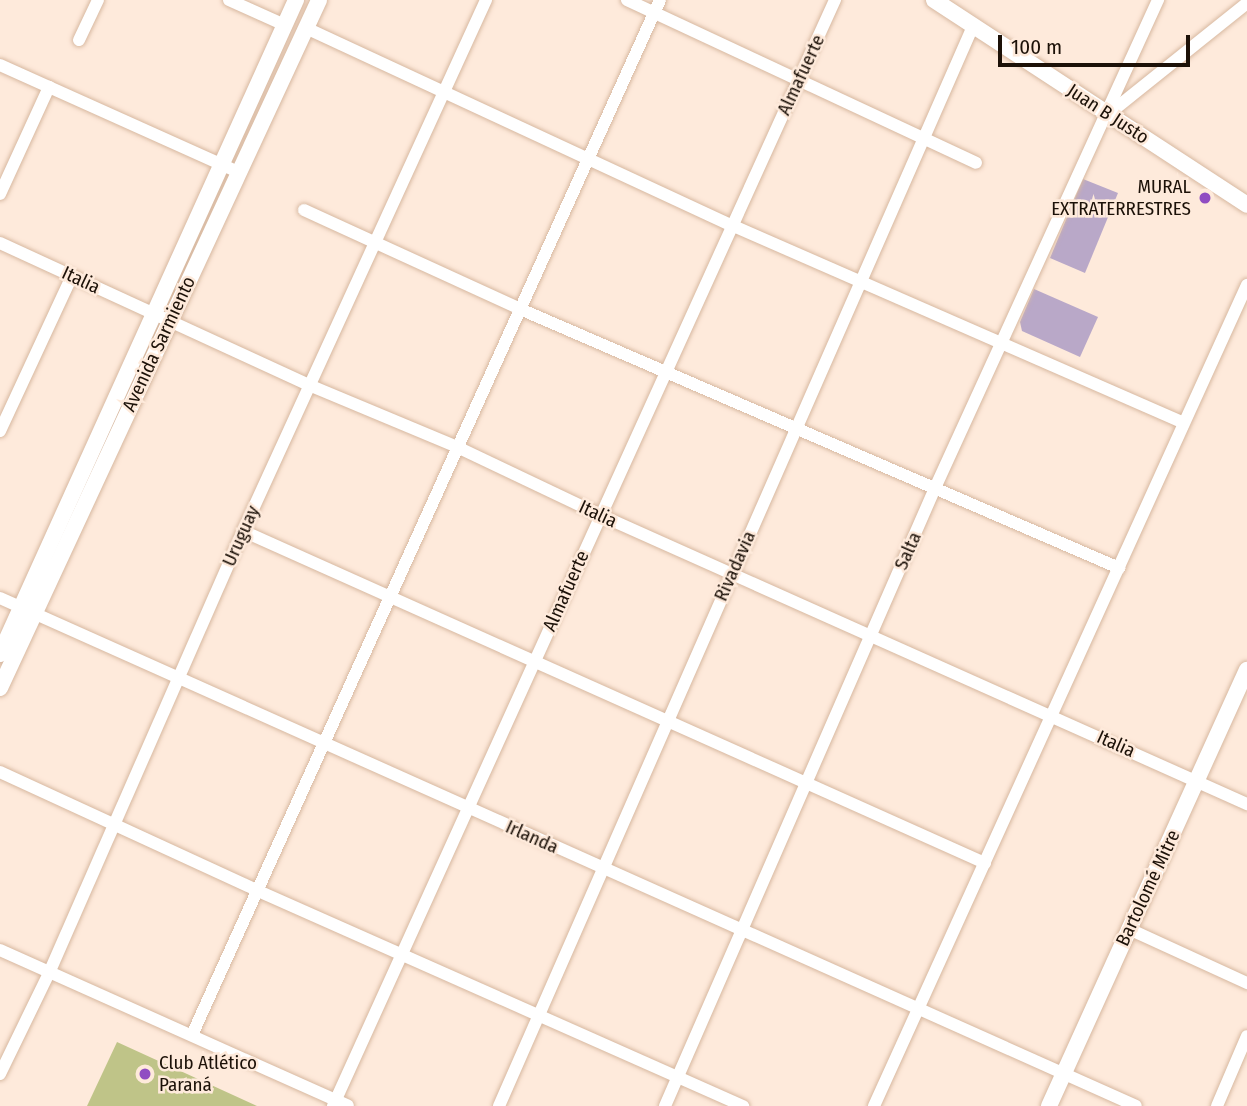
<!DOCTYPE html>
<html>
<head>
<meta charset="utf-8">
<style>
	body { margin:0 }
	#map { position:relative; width:1247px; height:1106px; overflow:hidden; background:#feeadb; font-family:"Fira Sans Condensed",sans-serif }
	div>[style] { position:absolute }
	.green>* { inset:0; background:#bfc488 }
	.building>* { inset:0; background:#b9a8c8 }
	.roads { filter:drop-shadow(0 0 2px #d7b8a0) drop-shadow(0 0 2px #d7b8a0) }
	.street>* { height:12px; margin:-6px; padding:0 6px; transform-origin:6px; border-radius:6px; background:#fff }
	.secondary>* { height:16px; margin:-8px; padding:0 8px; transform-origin:8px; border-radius:8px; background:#fff }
	.dots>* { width:19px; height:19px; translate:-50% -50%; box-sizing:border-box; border:4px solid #feeadb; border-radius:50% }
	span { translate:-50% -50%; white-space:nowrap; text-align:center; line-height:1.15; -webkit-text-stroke:5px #feeadb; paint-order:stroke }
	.street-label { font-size:19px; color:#1c1108 }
	.poi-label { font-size:19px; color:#1c1108 }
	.right { translate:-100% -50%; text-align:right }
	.left { translate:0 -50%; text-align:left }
	.scale { position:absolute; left:998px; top:35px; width:192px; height:32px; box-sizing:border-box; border:4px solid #1c1108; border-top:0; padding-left:9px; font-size:21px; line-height:24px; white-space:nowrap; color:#1c1108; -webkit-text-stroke:5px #feeadb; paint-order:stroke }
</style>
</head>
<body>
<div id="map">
	<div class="green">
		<div style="clip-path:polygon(117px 1042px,257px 1106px,87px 1106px)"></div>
	</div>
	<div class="building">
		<div style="clip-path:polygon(1083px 179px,1118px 193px,1085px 273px,1050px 258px)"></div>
		<div style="clip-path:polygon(1034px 289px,1098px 317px,1080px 357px,1022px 331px,1020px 322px)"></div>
	</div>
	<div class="roads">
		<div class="street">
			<div style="left:229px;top:0;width:61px;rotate:24.1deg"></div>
			<div style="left:627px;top:0;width:385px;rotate:25deg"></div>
			<div style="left:306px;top:28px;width:468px;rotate:24.9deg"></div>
			<div style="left:731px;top:225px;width:494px;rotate:23.6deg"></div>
			<div style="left:79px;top:40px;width:44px;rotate:-64.6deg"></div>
			<div style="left:0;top:65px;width:263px;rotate:24.2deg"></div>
			<div style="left:1111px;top:112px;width:174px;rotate:-38.7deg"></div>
			<div style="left:0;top:194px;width:118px;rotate:-65.4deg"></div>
			<div style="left:304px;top:210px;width:238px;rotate:24.6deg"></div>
			<div style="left:520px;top:309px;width:653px;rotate:23.38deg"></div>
			<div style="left:0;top:243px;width:340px;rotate:24.7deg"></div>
			<div style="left:309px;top:385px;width:160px;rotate:22.7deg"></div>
			<div style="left:457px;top:447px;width:158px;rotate:25.4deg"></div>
			<div style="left:600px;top:515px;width:709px;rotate:24.07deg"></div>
			<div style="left:0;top:431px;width:171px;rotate:-65.1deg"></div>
			<div style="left:243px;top:531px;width:813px;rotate:24.11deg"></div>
			<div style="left:0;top:598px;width:1244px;rotate:24.09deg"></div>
			<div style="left:0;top:772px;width:282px;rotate:24.7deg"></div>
			<div style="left:256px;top:890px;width:533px;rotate:23.92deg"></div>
			<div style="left:1129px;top:929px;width:130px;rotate:24.6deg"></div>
			<div style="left:0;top:950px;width:381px;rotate:24.1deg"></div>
			<div style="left:192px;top:1035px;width:1136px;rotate:-65.67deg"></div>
			<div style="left:0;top:1074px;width:112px;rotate:-64.1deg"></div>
			<div style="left:49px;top:973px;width:483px;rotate:-66.3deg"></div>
			<div style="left:243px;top:531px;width:584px;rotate:-65.41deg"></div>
			<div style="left:333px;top:1106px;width:1215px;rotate:-65.59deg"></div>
			<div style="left:499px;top:1106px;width:1179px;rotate:-66.3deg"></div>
			<div style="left:665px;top:1106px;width:674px;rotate:-66.4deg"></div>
			<div style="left:935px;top:488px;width:537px;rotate:-65.44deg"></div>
			<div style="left:874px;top:1106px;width:902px;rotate:-65.57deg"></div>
			<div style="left:1217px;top:1106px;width:76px;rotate:-66.8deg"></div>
		</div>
		<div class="secondary">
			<div style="left:934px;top:0;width:374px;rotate:33.2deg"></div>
			<div style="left:0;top:654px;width:718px;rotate:-65.65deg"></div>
			<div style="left:0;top:688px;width:758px;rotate:-65.12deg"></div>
			<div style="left:1049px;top:1106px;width:479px;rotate:-65.6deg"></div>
		</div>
	</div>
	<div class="dots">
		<div style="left:1205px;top:198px;background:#904dc2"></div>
		<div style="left:145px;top:1074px;background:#904dc2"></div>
	</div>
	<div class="street-label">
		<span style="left:801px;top:75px;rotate:-65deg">Almafuerte</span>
		<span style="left:1108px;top:114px;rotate:33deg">Juan B Justo</span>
		<span style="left:81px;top:280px;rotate:25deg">Italia</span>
		<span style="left:159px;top:344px;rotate:-65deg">Avenida Sarmiento</span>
		<span style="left:598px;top:514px;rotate:25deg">Italia</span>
		<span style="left:241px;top:536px;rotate:-66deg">Uruguay</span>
		<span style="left:908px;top:551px;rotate:-66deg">Salta</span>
		<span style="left:735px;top:566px;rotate:-66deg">Rivadavia</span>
		<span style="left:566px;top:591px;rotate:-66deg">Almafuerte</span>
		<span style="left:1116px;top:744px;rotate:24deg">Italia</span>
		<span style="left:532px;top:837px;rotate:24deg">Irlanda</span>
		<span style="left:1148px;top:888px;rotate:-65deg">Bartolomé Mitre</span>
	</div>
	<div class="poi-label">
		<span class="right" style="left:1191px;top:198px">MURAL<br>EXTRATERRESTRES</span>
		<span class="left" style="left:159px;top:1074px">Club Atlético<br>Paraná</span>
	</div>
	<div class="scale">100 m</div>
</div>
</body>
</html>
